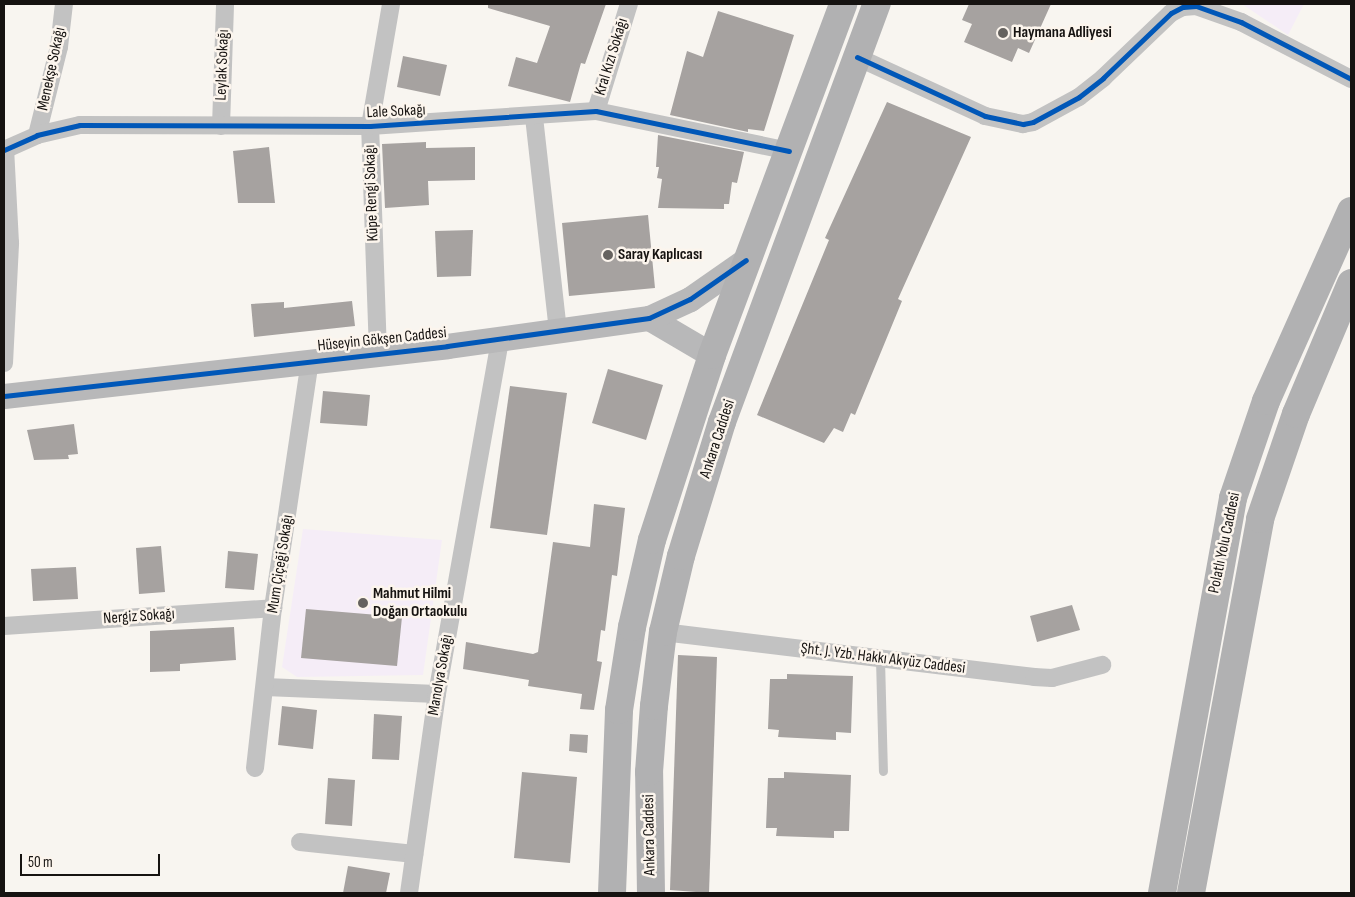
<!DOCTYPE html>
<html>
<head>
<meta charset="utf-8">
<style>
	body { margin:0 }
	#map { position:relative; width:1355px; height:897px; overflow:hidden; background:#f8f5f0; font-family:"Sofia Sans Condensed",sans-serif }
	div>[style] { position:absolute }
	.education>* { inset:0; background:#f5edf7 }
	.building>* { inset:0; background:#a6a2a0 }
	.lane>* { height:9px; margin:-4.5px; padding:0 4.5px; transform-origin:4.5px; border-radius:4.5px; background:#c2c2c2 }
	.street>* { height:18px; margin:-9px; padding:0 9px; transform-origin:9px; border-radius:9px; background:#c2c2c2 }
	.secondary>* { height:25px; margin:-12.5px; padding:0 12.5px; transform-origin:12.5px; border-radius:12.5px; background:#b8b8b9 }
	.primary>* { height:28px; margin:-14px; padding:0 14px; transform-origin:14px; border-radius:14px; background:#b1b1b2 }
	.cycleway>* { height:5px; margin:-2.5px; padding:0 2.5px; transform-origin:2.5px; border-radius:2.5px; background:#0057b8 }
	.dots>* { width:14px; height:14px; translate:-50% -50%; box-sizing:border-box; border:2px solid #fcf5ed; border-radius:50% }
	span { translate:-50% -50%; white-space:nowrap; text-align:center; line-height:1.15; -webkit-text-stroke:5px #fcf5ed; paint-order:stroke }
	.poi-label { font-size:16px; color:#161311; font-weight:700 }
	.left { translate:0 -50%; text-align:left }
	.street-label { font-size:16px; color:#161311 }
	.frame { position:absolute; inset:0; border:5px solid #161311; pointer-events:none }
	.scale { position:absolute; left:20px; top:854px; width:140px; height:22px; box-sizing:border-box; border:2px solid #161311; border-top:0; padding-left:6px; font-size:15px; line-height:18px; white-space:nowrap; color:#161311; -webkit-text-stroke:4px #fcf5ed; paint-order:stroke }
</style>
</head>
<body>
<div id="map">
	<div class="education">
		<div style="clip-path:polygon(1242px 4px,1304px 4px,1288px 35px)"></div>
		<div style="clip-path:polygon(303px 529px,442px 540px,423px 675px,297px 677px,282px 667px)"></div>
	</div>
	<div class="building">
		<div style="clip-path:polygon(488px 4px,606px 4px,585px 64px,581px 63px,570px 102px,508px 86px,516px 57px,537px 63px,550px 26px,488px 8px)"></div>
		<div style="clip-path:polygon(969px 4px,1051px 4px,1029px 53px,1018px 48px,1012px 62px,964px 42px,972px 24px,962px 20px)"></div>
		<div style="clip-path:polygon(718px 11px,794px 35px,764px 131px,748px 129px,748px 132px,670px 115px,687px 51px,703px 57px)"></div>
		<div style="clip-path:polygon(403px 56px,447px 65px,440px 96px,397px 87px)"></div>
		<div style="clip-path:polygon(887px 102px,971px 137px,898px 299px,902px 301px,855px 415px,851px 413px,843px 432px,834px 428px,824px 443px,757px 415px,829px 240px,825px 238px)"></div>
		<div style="clip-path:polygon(658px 135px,744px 152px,737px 183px,732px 182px,729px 204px,724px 204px,724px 209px,658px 208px,662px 179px,657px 178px,659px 167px,656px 167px)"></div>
		<div style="clip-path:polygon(426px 142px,426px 148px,475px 147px,475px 180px,428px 181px,429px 205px,385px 208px,382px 144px)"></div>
		<div style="clip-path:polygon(269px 147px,275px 203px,238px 203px,233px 151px)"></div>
		<div style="clip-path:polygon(648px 215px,655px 288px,569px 296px,562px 223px)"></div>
		<div style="clip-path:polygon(473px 230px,471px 276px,437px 277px,435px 231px)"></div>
		<div style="clip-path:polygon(352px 301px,355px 326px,254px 337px,251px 304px,284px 302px,284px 308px)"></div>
		<div style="clip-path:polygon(608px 369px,663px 385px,646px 440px,592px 423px)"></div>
		<div style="clip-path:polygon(510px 386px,567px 393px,547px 535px,490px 528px)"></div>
		<div style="clip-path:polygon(323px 391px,370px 395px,367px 426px,320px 423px)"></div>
		<div style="clip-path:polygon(74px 424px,78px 454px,68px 455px,69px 459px,34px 460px,27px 430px)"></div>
		<div style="clip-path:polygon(594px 504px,625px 508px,617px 576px,612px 575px,605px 631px,601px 630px,597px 661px,602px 662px,594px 710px,580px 709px,582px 694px,528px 686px,529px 680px,463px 669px,466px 642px,533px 654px,538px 652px,553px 542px,590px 547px)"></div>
		<div style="clip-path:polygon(161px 546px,165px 592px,139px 594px,136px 548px)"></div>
		<div style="clip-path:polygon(228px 551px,258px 554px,254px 590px,225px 588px)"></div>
		<div style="clip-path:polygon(76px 567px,78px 599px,33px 601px,31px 569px)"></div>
		<div style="clip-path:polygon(1072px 605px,1080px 630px,1037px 642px,1030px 616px)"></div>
		<div style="clip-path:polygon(306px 609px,402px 617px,397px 666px,301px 658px)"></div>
		<div style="clip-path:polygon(234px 627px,236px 660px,180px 664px,180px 671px,150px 672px,150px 631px)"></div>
		<div style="clip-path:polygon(678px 655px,717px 657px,709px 893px,670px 890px)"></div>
		<div style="clip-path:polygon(787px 674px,853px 676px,851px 733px,836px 732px,836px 740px,778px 737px,779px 730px,768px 729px,770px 679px,787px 679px)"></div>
		<div style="clip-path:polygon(282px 706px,317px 710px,313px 749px,278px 745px)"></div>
		<div style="clip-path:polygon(374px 714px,402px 716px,399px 760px,372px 759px)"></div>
		<div style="clip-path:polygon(570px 734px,588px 735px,587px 753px,569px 751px)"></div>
		<div style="clip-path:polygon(522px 772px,577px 777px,570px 863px,514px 858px)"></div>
		<div style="clip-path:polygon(784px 772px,851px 775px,849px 831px,834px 831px,834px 838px,776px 836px,777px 828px,766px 828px,768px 778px,784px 778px)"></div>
		<div style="clip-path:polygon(328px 778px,355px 780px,352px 826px,325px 824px)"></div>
		<div style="clip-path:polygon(348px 866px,390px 873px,386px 893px,343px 893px)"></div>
	</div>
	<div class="lane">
		<div style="left:880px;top:659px;width:112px;rotate:88.5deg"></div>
	</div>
	<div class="street">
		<div style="left:857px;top:57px;width:141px;rotate:24.7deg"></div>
		<div style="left:985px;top:116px;width:39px;rotate:12deg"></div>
		<div style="left:1023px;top:124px;width:10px;rotate:-11deg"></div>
		<div style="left:1033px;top:122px;width:52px;rotate:-28.5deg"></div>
		<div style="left:1079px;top:97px;width:31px;rotate:-38deg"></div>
		<div style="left:1103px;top:78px;width:94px;rotate:-43.7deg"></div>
		<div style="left:1171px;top:13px;width:13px;rotate:-27deg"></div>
		<div style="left:1183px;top:7px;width:13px;rotate:-4deg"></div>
		<div style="left:1196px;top:6px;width:48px;rotate:19.6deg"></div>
		<div style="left:1241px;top:22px;width:124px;rotate:27.4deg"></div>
		<div style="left:596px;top:111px;width:112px;rotate:-72.9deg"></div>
		<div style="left:534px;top:117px;width:215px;rotate:83.6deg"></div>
		<div style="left:221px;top:126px;width:122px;rotate:-88.1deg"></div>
		<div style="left:37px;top:135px;width:91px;rotate:-76deg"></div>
		<div style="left:59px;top:47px;width:43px;rotate:-83.4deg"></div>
		<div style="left:4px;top:150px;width:36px;rotate:-24deg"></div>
		<div style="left:37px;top:135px;width:44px;rotate:-13.1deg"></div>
		<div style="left:80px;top:125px;width:290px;rotate:0.2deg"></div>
		<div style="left:370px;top:126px;width:226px;rotate:-3.8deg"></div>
		<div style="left:596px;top:111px;width:197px;rotate:11.7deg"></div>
		<div style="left:378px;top:353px;width:227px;rotate:-92deg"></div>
		<div style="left:370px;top:126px;width:124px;rotate:-80.2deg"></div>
		<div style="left:4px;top:363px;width:120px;rotate:-87.1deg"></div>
		<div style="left:10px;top:243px;width:94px;rotate:-93deg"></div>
		<div style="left:4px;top:626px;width:270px;rotate:-3.8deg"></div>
		<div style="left:663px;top:632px;width:374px;rotate:6.9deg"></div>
		<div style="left:1034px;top:677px;width:18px;rotate:3deg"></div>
		<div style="left:1052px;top:678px;width:52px;rotate:-14.6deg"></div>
		<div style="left:265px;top:687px;width:172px;rotate:2.3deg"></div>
		<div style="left:255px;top:768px;width:161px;rotate:-83.6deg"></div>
		<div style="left:273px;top:608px;width:251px;rotate:-81.5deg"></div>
		<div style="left:300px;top:842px;width:115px;rotate:6deg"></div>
		<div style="left:409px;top:893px;width:201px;rotate:-82deg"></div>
		<div style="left:437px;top:694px;width:361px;rotate:-79.9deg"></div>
	</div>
	<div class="secondary">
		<div style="left:649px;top:318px;width:73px;rotate:30.4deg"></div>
		<div style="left:4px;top:396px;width:446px;rotate:-6.4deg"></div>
		<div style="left:447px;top:346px;width:204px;rotate:-7.9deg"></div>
		<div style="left:649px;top:318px;width:45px;rotate:-24.9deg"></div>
		<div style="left:690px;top:299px;width:68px;rotate:-34.9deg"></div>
	</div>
	<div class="primary">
		<div style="left:612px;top:893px;width:183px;rotate:-87.8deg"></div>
		<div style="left:619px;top:710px;width:84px;rotate:-81.1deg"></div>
		<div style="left:632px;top:627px;width:89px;rotate:-77.1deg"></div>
		<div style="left:652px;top:540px;width:194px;rotate:-72deg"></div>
		<div style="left:712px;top:355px;width:375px;rotate:-69.5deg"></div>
		<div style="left:651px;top:893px;width:121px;rotate:-90.9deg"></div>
		<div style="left:649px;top:772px;width:66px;rotate:-85.7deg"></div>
		<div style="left:654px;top:706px;width:75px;rotate:-83.1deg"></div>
		<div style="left:663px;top:632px;width:78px;rotate:-76.7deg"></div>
		<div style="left:681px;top:556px;width:140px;rotate:-73deg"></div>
		<div style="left:722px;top:422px;width:446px;rotate:-69.7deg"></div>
		<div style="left:1162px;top:893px;width:401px;rotate:-79.8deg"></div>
		<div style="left:1233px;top:498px;width:102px;rotate:-71.2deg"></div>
		<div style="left:1266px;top:401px;width:208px;rotate:-65.9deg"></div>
		<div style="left:1191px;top:893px;width:380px;rotate:-79.5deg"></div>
		<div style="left:1260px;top:519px;width:111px;rotate:-71.1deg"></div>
		<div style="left:1296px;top:414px;width:142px;rotate:-67.2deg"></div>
	</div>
	<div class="cycleway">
		<div style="left:857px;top:57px;width:141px;rotate:24.7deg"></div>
		<div style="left:985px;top:116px;width:39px;rotate:12deg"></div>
		<div style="left:1023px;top:124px;width:10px;rotate:-11deg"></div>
		<div style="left:1033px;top:122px;width:52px;rotate:-28.5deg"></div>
		<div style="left:1079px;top:97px;width:31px;rotate:-38deg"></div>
		<div style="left:1103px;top:78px;width:94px;rotate:-43.7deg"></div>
		<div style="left:1171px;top:13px;width:13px;rotate:-27deg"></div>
		<div style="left:1183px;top:7px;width:13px;rotate:-4deg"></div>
		<div style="left:1196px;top:6px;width:48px;rotate:19.6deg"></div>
		<div style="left:1241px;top:22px;width:124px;rotate:27.4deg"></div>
		<div style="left:4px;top:150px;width:36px;rotate:-24deg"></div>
		<div style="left:37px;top:135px;width:44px;rotate:-13.1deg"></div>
		<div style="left:80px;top:125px;width:290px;rotate:0.2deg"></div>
		<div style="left:370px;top:126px;width:226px;rotate:-3.8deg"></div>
		<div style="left:596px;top:111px;width:197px;rotate:11.7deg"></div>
		<div style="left:4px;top:396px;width:446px;rotate:-6.4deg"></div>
		<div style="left:447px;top:346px;width:204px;rotate:-7.9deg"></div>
		<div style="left:649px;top:318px;width:45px;rotate:-24.9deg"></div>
		<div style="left:690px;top:299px;width:68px;rotate:-34.9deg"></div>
	</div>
	<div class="dots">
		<div style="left:1003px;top:33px;background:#65625f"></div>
		<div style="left:608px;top:255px;background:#65625f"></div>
		<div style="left:363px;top:603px;background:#65625f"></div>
	</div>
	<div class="poi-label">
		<span class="left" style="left:1013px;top:33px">Haymana Adliyesi</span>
		<span class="left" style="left:618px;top:255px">Saray Kaplıcası</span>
		<span class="left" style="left:373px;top:603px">Mahmut Hilmi<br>Doğan Ortaokulu</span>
	</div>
	<div class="street-label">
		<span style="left:612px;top:57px;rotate:-73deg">Kral Kızı Sokağı</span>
		<span style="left:223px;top:65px;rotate:-88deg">Leylak Sokağı</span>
		<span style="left:52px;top:69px;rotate:-78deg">Menekşe Sokağı</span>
		<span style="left:396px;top:112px;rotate:-3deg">Lale Sokağı</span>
		<span style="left:372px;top:193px;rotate:-92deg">Küpe Rengi Sokağı</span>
		<span style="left:382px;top:340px;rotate:-6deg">Hüseyin Gökşen Caddesi</span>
		<span style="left:718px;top:439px;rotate:-72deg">Ankara Caddesi</span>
		<span style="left:1225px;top:543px;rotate:-78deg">Polatlı Yolu Caddesi</span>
		<span style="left:281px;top:564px;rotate:-81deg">Mum Çiçeği Sokağı</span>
		<span style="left:139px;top:617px;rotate:-4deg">Nergiz Sokağı</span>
		<span style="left:883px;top:659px;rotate:7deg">Şht. J. Yzb. Hakkı Akyüz Caddesi</span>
		<span style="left:441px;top:675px;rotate:-80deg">Manolya Sokağı</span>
		<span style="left:650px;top:835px;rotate:-91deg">Ankara Caddesi</span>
	</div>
	<div class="frame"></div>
	<div class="scale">50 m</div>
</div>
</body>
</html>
